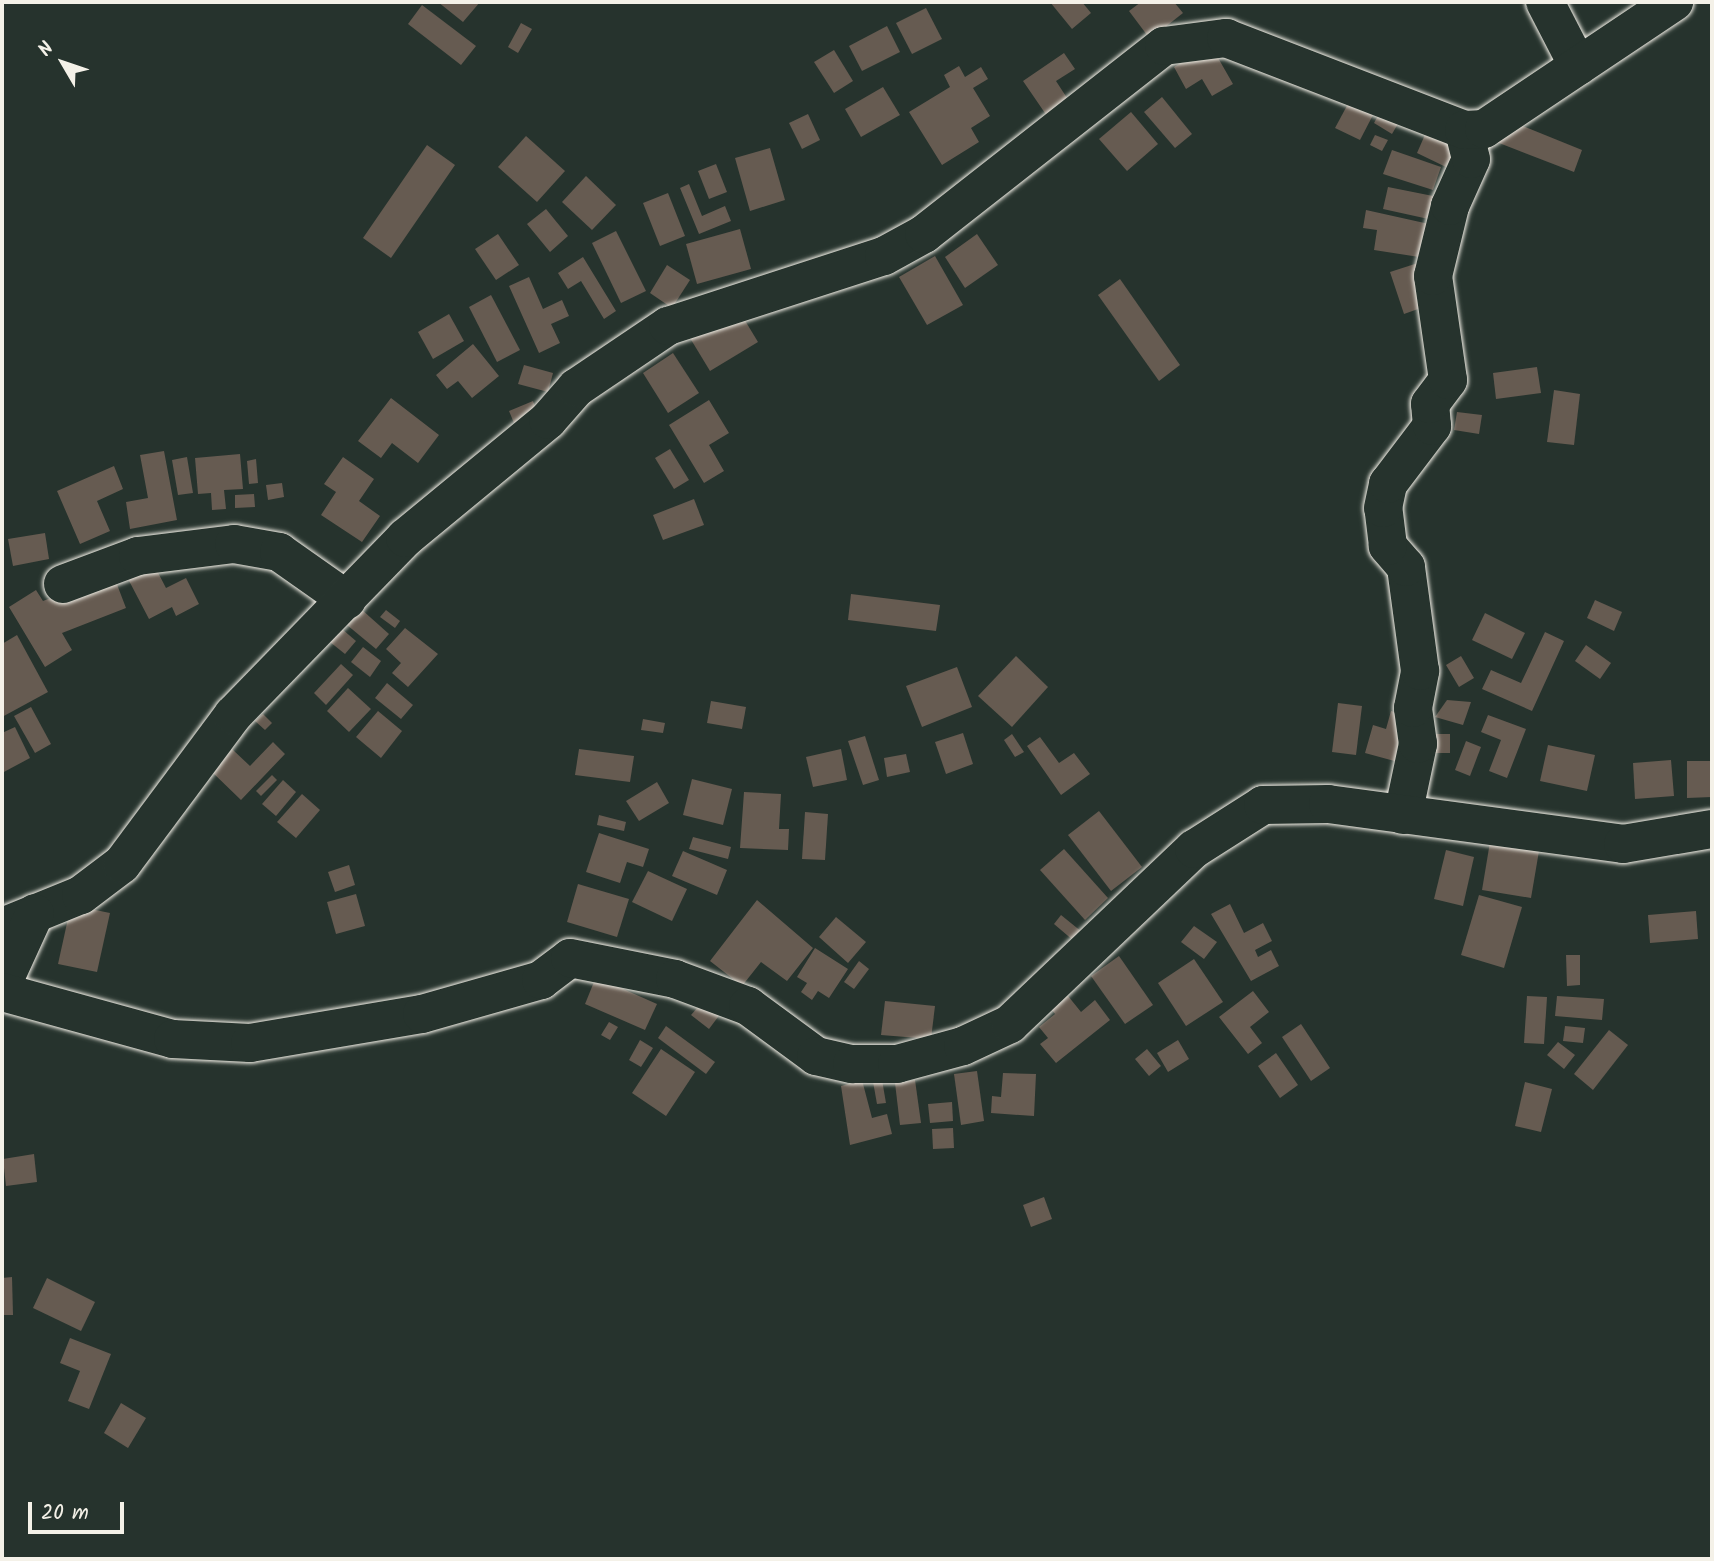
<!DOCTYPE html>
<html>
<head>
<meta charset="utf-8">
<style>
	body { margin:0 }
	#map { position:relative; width:1714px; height:1561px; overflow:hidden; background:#26332d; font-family:Kalam,sans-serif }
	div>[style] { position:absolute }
	.building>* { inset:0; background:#665b51 }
	.roads { filter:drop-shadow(0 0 2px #f4f1e8) drop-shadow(0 0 2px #f4f1e8) }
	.minor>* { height:38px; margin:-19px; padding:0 19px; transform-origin:19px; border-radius:19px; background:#26332d }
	span { translate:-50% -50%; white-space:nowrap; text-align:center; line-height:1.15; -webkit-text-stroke:5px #26332d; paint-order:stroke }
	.frame { position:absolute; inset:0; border:4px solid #f4f1e8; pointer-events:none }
	.north { position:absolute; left:28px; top:28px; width:70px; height:70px; -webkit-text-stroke:5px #26332d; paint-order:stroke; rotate:309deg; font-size:19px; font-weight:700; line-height:28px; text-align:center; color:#f4f1e8 }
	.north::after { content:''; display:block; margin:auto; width:24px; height:32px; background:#f4f1e8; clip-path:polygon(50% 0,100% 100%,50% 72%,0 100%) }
	.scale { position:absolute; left:28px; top:1502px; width:96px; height:32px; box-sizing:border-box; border:4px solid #f4f1e8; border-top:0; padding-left:9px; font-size:21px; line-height:24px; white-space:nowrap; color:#f4f1e8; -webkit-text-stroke:5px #26332d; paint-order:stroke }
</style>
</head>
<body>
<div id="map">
	<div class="building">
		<div style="clip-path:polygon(438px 2px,480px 2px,463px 22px)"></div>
		<div style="clip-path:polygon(1050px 2px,1082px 2px,1091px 13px,1072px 29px)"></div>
		<div style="clip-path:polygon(1141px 2px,1174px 2px,1183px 13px,1150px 39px,1129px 11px)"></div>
		<div style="clip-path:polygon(422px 5px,476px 46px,461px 65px,408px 24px)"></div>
		<div style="clip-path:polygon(926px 8px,942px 39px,912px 54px,896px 23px)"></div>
		<div style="clip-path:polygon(521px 23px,532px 29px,518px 53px,508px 47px)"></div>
		<div style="clip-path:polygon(887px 26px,900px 52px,862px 71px,849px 46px)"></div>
		<div style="clip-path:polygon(1204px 49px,1213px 49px,1233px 84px,1212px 96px,1202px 79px,1186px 89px,1174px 67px)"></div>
		<div style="clip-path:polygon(834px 50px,853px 81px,834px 93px,814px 62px)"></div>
		<div style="clip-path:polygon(1064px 53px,1075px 69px,1056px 81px,1069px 101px,1047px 116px,1023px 81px)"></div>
		<div style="clip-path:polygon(959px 66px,965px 77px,981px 67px,988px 79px,973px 88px,990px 116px,971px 128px,979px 142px,942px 165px,909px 112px,950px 87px,944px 75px)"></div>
		<div style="clip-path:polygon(883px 87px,900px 115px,861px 137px,845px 109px)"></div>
		<div style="clip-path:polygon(1162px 97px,1192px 134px,1175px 148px,1144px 112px)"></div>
		<div style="clip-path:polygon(1349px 102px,1373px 115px,1360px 140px,1335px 128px)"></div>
		<div style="clip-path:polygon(1131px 112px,1158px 144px,1127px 171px,1099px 139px)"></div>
		<div style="clip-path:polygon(1380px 112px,1399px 122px,1392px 134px,1374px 123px)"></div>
		<div style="clip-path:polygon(808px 114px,820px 140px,802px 149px,789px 123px)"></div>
		<div style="clip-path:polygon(1503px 118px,1582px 150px,1574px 172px,1494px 141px)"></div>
		<div style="clip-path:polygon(1431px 121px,1463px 136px,1448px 168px,1417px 153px)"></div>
		<div style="clip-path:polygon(1375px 135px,1388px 140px,1382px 151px,1370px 145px)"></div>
		<div style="clip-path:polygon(526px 136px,565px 171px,537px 202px,498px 167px)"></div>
		<div style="clip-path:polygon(427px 145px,455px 165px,391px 258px,363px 238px)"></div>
		<div style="clip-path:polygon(770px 148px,785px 200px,750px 211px,735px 158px)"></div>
		<div style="clip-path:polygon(1392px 150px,1441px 167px,1433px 190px,1383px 174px)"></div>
		<div style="clip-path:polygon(716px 164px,727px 192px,709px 199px,698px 171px)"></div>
		<div style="clip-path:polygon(586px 176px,616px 205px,592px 230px,562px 202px)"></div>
		<div style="clip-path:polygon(689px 184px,702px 216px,725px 206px,731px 221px,699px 234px,680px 188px)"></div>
		<div style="clip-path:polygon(1388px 187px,1438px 197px,1433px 220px,1383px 209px)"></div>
		<div style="clip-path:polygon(668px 193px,685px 236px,660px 246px,643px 203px)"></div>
		<div style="clip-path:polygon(546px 209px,568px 236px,550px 252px,527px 224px)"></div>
		<div style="clip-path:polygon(1366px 210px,1438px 226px,1432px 259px,1374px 250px,1377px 230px,1363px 228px)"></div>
		<div style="clip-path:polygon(740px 229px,751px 269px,697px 284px,686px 244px)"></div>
		<div style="clip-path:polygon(616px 231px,646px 291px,621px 303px,592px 243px)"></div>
		<div style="clip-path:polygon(498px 234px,519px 265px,496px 280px,475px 249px)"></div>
		<div style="clip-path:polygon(977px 234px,998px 265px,965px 288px,945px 257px)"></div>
		<div style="clip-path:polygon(935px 256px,963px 305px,927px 325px,899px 277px)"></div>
		<div style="clip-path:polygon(583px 257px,616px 311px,604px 319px,581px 281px,568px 289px,558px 273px)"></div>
		<div style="clip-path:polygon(1421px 262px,1435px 303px,1404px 314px,1390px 272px)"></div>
		<div style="clip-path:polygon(667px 265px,690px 280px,672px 308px,650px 293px)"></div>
		<div style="clip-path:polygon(529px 277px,543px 309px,562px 300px,569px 316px,551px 324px,560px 343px,539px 353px,509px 286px)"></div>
		<div style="clip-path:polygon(1120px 279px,1180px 365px,1159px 381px,1098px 295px)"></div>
		<div style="clip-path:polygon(491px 295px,520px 350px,497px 362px,469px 307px)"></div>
		<div style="clip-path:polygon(738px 309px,758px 342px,710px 371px,690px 338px)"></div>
		<div style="clip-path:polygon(449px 314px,464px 341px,433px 359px,418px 332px)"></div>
		<div style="clip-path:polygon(473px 344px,499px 376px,472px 398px,458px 381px,447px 389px,436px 375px)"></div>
		<div style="clip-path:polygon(673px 353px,699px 393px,668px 413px,643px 373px)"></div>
		<div style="clip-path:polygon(524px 365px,553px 373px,548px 392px,518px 384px)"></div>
		<div style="clip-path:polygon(1537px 367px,1541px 393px,1496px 399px,1493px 373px)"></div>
		<div style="clip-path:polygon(1554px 390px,1580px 394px,1574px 445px,1547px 442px)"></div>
		<div style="clip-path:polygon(391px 398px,439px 435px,418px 463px,392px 443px,381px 458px,358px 441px)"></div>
		<div style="clip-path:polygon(709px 400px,729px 433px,709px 445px,724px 471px,704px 483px,669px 425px)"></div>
		<div style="clip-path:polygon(533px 401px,538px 414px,514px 423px,509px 411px)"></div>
		<div style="clip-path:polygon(1457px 412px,1482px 415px,1479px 434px,1454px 430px)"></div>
		<div style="clip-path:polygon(670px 449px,689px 480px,674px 489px,655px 458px)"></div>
		<div style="clip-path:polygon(164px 451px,177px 520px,130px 529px,126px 502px,148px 498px,140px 455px)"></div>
		<div style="clip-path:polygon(240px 454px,243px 489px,224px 490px,226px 509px,212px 510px,211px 493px,198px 494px,195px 458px)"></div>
		<div style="clip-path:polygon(187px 457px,193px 493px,178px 495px,172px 460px)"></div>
		<div style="clip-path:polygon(343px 457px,374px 479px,359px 501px,380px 516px,362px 542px,321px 515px,336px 492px,324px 484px)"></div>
		<div style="clip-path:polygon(256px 459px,258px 483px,249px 484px,247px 461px)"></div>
		<div style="clip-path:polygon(114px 466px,123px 489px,97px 501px,110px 531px,80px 544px,57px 491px)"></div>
		<div style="clip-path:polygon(282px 483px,284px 497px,268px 500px,266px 485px)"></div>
		<div style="clip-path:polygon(254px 494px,255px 507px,235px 508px,235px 495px)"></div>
		<div style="clip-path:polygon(694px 499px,704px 525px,663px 540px,653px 515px)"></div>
		<div style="clip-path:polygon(45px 533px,49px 559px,13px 566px,8px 539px)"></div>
		<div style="clip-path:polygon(152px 561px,166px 588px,186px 578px,199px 604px,176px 616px,172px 607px,149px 619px,126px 575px)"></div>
		<div style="clip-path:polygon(113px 574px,126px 608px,62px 633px,72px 650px,45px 667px,9px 607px,36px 590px,43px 601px)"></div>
		<div style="clip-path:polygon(851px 594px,940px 605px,936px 631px,848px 620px)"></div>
		<div style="clip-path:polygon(1595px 600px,1622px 612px,1614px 631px,1587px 618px)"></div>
		<div style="clip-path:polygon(361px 609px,389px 634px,376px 649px,347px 625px)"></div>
		<div style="clip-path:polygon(386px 610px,400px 621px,395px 628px,380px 617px)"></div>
		<div style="clip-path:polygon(1485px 613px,1525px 633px,1512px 659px,1472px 640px)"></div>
		<div style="clip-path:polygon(405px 628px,438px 654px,408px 687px,392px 673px,401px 663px,386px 649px)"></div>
		<div style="clip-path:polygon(342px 629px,356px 641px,345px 654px,330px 642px)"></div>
		<div style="clip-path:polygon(1545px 632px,1564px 641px,1532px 711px,1482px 689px,1491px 670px,1521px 683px)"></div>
		<div style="clip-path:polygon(17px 635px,48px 692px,2px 717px,2px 644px)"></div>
		<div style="clip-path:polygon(1586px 645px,1611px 663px,1600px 679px,1575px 661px)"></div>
		<div style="clip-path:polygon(363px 647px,381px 661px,370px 677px,351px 662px)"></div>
		<div style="clip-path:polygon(1016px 656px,1048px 687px,1012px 727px,978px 696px)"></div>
		<div style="clip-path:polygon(1461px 656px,1474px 678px,1459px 687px,1446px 665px)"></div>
		<div style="clip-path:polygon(341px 664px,353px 675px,326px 705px,314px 693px)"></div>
		<div style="clip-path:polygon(957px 667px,972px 707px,922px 727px,906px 686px)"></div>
		<div style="clip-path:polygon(387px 683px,413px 705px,401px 719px,375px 698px)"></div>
		<div style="clip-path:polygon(348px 688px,371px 709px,349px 732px,327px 711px)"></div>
		<div style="clip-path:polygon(1447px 700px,1471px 702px,1463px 725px,1435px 717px)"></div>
		<div style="clip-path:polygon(711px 701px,746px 707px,742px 729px,707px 723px)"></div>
		<div style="clip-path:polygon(1338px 703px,1362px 706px,1356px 755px,1332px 752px)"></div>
		<div style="clip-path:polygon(31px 707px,51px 744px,35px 753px,14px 716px)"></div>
		<div style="clip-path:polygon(378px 711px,402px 731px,381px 758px,356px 737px)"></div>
		<div style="clip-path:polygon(1391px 711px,1411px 717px,1398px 762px,1365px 753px,1373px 725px,1386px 729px)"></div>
		<div style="clip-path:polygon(263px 714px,272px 723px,265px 730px,255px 721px)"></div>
		<div style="clip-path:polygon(1488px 715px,1526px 729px,1507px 778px,1489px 771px,1501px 740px,1481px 732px)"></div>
		<div style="clip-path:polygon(643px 719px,665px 723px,663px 733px,641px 730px)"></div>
		<div style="clip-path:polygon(15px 727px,30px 758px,2px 773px,2px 733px)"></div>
		<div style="clip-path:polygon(963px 733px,973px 764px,946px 774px,935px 742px)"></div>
		<div style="clip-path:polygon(1012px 734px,1024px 752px,1015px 757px,1004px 740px)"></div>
		<div style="clip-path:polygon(1434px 734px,1450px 734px,1450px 753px,1433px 753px)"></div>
		<div style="clip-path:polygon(865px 736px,879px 780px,863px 785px,848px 741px)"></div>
		<div style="clip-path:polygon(1040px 737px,1059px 763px,1074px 753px,1090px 774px,1061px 795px,1027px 746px)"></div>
		<div style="clip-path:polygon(1466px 741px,1481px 747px,1470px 776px,1455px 770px)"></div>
		<div style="clip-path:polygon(273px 742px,285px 754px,241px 800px,211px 771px,232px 749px,250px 766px)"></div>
		<div style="clip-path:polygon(1548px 745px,1595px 755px,1587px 791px,1540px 781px)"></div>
		<div style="clip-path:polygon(579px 749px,634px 756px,630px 782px,575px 775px)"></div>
		<div style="clip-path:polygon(841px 749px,847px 780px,813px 787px,806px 757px)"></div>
		<div style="clip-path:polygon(906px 754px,910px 772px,887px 777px,884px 758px)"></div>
		<div style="clip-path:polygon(1671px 760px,1674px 796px,1635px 799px,1633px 763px)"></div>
		<div style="clip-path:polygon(1687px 761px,1712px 761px,1712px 797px,1687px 798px)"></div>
		<div style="clip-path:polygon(272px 775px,277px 780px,261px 796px,256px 791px)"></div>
		<div style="clip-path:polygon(692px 779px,732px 789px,723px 825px,683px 815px)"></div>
		<div style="clip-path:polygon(283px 780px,296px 792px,276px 816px,262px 804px)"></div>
		<div style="clip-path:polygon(657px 782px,669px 803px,639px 821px,626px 801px)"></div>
		<div style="clip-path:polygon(744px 792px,781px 794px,779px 829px,789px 829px,788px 850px,740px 848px)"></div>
		<div style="clip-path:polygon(302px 794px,320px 810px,296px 838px,277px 822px)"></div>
		<div style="clip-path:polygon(1099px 811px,1142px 867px,1111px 891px,1068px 835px)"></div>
		<div style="clip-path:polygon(805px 812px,828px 814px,825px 860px,802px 859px)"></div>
		<div style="clip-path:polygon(599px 815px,626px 822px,624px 831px,597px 825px)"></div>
		<div style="clip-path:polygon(599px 833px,649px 849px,643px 867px,627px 862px,620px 883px,586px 872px)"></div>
		<div style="clip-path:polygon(693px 837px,731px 847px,728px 859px,689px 849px)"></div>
		<div style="clip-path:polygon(1490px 842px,1539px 851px,1531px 898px,1482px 890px)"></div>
		<div style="clip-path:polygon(1064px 849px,1108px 898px,1085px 920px,1040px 870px)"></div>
		<div style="clip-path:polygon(1446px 850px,1474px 857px,1463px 906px,1434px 899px)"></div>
		<div style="clip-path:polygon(683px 851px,727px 870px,717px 895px,672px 876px)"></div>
		<div style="clip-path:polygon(349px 865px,355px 885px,335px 892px,328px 872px)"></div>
		<div style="clip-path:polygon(648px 871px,687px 889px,672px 921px,632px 902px)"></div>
		<div style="clip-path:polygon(578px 884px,629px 899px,617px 937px,567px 922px)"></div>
		<div style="clip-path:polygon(356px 894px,365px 926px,336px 934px,327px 902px)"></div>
		<div style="clip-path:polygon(1479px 895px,1522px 907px,1504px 968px,1461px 955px)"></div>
		<div style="clip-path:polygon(757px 900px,813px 948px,787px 981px,761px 962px,742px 986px,710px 961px)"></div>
		<div style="clip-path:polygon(1230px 904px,1244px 933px,1263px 923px,1272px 941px,1255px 950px,1258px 957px,1271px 950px,1279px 966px,1251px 981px,1211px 914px)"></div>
		<div style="clip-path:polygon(71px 905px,110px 913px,97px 972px,58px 964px)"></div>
		<div style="clip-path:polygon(1696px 911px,1698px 939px,1650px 943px,1648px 915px)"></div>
		<div style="clip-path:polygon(1061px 915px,1082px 932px,1074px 941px,1054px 924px)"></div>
		<div style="clip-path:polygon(836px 917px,866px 942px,848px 963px,819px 937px)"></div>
		<div style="clip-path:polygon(1194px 926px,1217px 942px,1204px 959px,1181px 942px)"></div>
		<div style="clip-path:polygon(815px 948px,848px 969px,829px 998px,818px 991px,812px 1000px,801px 992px,807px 983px,797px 977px)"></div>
		<div style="clip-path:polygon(1566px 955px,1580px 955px,1580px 985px,1567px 986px)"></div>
		<div style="clip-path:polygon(1119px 956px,1153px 1005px,1125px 1024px,1091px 976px)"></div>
		<div style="clip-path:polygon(1194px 959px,1223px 1002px,1186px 1026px,1158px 983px)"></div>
		<div style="clip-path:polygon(859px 961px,869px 969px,854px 989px,844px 982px)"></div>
		<div style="clip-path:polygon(596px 977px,657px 1004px,645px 1030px,585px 1004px)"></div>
		<div style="clip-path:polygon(1060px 986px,1081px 1012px,1095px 1000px,1110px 1020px,1056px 1063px,1040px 1044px,1048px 1038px,1039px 1027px,1055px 1014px,1044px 999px)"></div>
		<div style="clip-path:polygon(1253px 991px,1269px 1012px,1250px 1027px,1262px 1043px,1248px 1054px,1219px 1017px)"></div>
		<div style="clip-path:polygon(1527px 996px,1547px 997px,1544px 1044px,1524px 1043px)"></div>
		<div style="clip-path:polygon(1557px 996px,1604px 999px,1602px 1020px,1555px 1016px)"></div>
		<div style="clip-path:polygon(704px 1000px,721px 1013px,709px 1029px,691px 1015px)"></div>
		<div style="clip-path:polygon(885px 1001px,935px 1006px,931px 1039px,881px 1035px)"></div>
		<div style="clip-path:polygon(609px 1022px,618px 1027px,610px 1040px,601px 1035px)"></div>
		<div style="clip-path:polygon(1301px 1024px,1330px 1068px,1311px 1081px,1282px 1037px)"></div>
		<div style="clip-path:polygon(666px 1026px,715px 1062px,706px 1074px,658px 1038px)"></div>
		<div style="clip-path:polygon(1565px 1026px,1585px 1028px,1583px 1043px,1563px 1041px)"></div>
		<div style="clip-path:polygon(1609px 1030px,1628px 1045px,1593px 1090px,1574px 1074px)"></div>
		<div style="clip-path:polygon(640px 1040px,653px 1048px,641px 1067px,629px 1060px)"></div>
		<div style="clip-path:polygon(1178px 1040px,1189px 1059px,1168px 1072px,1157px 1053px)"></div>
		<div style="clip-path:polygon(1558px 1042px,1575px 1055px,1564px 1069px,1547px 1055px)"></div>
		<div style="clip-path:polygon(661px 1049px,695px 1072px,666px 1116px,632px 1093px)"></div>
		<div style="clip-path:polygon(1147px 1049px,1161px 1066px,1149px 1076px,1135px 1059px)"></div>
		<div style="clip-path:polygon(1276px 1053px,1298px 1085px,1280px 1098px,1258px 1066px)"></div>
		<div style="clip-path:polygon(977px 1071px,984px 1121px,961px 1125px,954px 1074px)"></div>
		<div style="clip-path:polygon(1003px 1073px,1036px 1074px,1034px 1116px,991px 1113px,992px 1096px,1001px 1097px)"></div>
		<div style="clip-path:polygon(881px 1074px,886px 1103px,877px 1104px,872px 1076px)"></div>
		<div style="clip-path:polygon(862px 1080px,872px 1118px,887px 1114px,892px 1134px,850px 1145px,841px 1086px)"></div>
		<div style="clip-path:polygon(915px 1080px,921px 1123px,900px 1125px,895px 1083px)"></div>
		<div style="clip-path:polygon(1525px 1082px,1552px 1089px,1541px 1132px,1515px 1126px)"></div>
		<div style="clip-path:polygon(952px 1102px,953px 1121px,930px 1123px,928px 1104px)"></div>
		<div style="clip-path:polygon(953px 1128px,954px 1148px,933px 1149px,932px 1129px)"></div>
		<div style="clip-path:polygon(34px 1154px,37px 1182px,6px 1186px,3px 1159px)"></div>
		<div style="clip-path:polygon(1044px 1197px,1052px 1219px,1031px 1227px,1023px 1205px)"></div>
		<div style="clip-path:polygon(12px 1277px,13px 1315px,2px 1315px,2px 1278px)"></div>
		<div style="clip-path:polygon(47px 1278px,95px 1302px,81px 1331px,33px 1308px)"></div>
		<div style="clip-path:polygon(70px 1338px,111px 1354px,89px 1409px,68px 1401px,80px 1371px,60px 1363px)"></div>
		<div style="clip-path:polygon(121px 1403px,146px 1418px,128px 1448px,104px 1433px)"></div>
	</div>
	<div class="roads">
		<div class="minor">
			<div style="left:1545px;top:2px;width:72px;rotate:62.7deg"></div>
			<div style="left:63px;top:584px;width:80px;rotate:-20.5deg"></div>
			<div style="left:138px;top:556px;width:97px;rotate:-7.1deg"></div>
			<div style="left:234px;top:544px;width:46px;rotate:10.1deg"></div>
			<div style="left:279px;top:552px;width:83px;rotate:35.2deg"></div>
			<div style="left:1403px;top:815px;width:73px;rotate:-78.1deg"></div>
			<div style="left:1418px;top:744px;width:36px;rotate:-98deg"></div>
			<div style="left:1413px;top:708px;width:38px;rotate:-79deg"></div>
			<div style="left:1420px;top:671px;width:105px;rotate:-97.7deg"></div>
			<div style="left:1406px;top:567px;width:28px;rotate:-131deg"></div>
			<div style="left:1388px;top:546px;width:38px;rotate:-97deg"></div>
			<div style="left:1383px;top:508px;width:25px;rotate:-78deg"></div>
			<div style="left:1388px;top:484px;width:73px;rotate:-52.8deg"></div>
			<div style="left:1432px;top:426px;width:22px;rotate:-95deg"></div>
			<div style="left:1430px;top:404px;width:30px;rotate:-53deg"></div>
			<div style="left:1448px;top:380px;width:105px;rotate:-98.2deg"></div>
			<div style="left:1433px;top:276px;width:72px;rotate:-76.3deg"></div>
			<div style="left:1450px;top:206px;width:51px;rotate:-65.9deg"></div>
			<div style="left:1471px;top:159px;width:30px;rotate:-104deg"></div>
			<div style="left:2px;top:927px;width:85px;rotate:-22.1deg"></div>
			<div style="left:81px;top:895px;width:51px;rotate:-37.1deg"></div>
			<div style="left:122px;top:864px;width:186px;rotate:-53.3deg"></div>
			<div style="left:233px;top:715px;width:247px;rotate:-45.8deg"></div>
			<div style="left:405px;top:538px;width:185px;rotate:-39.5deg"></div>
			<div style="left:548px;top:420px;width:43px;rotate:-48.8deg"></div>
			<div style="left:576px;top:388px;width:111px;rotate:-34deg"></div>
			<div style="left:668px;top:326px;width:227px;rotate:-18deg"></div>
			<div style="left:884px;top:256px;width:46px;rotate:-28.8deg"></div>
			<div style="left:924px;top:234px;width:305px;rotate:-38.1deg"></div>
			<div style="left:1164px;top:46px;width:63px;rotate:-7.4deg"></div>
			<div style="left:1226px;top:38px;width:255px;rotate:21.1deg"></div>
			<div style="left:1464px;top:130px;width:20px;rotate:-3deg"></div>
			<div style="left:1484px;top:129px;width:229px;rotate:-33.8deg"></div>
			<div style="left:2px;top:985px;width:79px;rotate:-65.4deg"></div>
			<div style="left:2px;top:992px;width:177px;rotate:15.4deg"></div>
			<div style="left:173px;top:1039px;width:77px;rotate:3deg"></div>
			<div style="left:250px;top:1043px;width:174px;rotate:-9.6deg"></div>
			<div style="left:422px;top:1014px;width:124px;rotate:-15.9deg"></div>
			<div style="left:541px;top:980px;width:36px;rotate:-37deg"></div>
			<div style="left:570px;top:958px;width:107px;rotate:11.3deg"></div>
			<div style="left:675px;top:979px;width:78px;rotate:20.3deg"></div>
			<div style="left:748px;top:1006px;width:84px;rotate:36.3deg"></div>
			<div style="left:816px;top:1056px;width:37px;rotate:13deg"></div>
			<div style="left:852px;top:1064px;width:45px"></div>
			<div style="left:897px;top:1064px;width:68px;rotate:-15.3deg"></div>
			<div style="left:963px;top:1046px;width:52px;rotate:-25.1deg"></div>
			<div style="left:1010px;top:1024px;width:254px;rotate:-43.6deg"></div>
			<div style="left:1194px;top:849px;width:82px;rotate:-32.5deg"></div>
			<div style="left:1263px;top:805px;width:65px;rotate:-0.9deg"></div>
			<div style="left:1328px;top:804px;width:298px;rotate:7.7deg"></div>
			<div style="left:1623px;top:844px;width:90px;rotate:-9.6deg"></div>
		</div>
	</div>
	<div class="frame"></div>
	<div class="north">N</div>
	<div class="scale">20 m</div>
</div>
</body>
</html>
